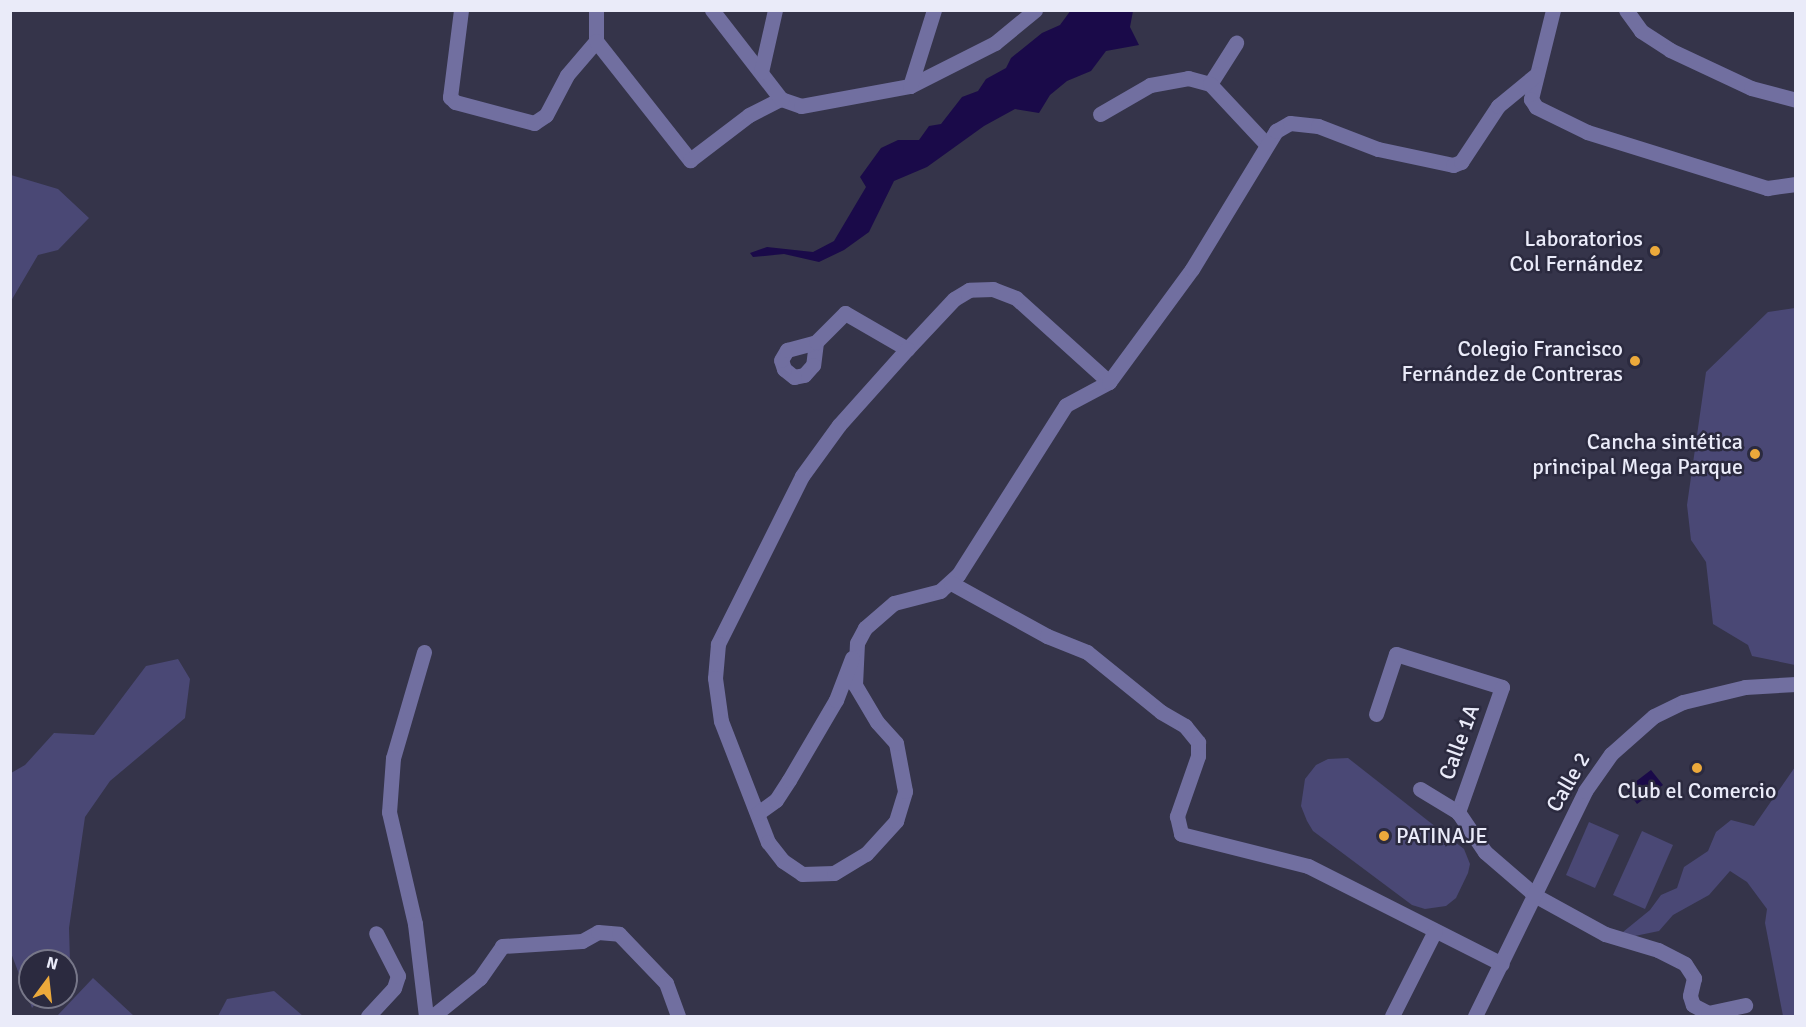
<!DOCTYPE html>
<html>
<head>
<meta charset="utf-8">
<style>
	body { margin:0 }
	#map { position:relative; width:1806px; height:1027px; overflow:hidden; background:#35344a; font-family:Signika,sans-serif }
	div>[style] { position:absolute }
	.green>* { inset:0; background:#4a4875 }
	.water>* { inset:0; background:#1a0a49 }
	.minor>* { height:15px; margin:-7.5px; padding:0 7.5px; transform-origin:7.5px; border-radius:7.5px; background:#716fa0 }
	.dots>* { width:16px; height:16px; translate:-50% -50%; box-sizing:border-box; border:3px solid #2b2a3f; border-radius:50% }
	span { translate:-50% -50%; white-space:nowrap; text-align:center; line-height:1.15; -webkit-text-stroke:5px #2b2a3f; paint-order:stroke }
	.poi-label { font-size:22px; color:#eaebf9 }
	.right { translate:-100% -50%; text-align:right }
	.left { translate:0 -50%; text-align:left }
	.street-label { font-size:22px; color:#eaebf9 }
	.frame { position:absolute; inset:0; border:12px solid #eaebf9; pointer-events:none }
	.north { position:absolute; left:18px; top:949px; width:60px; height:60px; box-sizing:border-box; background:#2b2a3f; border:2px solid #777789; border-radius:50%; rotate:15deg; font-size:16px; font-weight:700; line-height:24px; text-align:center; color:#eaebf9 }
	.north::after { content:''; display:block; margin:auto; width:21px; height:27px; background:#eca93b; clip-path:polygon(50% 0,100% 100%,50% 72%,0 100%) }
</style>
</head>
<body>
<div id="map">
	<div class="green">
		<div style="clip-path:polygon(11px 175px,58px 189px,89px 218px,58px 250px,38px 255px,11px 301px)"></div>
		<div style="clip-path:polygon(1795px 308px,1796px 308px,1795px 665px,1752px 656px,1748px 645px,1713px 624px,1706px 562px,1691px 540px,1687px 505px,1706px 372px,1768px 312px)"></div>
		<div style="clip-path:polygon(178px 659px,190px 679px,185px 718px,110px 781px,85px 817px,69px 928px,70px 962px,66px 967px,66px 961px,30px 961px,30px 997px,41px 997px,32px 1008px,11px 953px,11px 773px,25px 765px,54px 733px,94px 735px,146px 666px)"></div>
		<div style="clip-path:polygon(1348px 758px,1464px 849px,1470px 864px,1468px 873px,1456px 898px,1446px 906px,1425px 909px,1412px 905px,1313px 831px,1307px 821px,1301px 806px,1305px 779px,1316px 765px,1328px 759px)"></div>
		<div style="clip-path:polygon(1795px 767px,1795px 1016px,1783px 1016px,1765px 923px,1767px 909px,1747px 882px,1730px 871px,1709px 895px,1673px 915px,1659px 931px,1630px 937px,1623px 932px,1650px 910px,1661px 895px,1677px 888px,1684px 867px,1708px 851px,1716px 832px,1731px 820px,1754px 826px)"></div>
		<div style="clip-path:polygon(1589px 822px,1619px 835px,1595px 888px,1566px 875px)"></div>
		<div style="clip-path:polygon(1642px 831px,1673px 845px,1645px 909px,1613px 895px)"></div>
		<div style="clip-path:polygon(93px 978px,134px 1016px,57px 1016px)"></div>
		<div style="clip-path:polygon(274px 991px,303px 1016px,218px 1016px,227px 999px)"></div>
	</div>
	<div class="water">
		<div style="clip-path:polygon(1071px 10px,1133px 11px,1130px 27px,1139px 45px,1106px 51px,1091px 71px,1067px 81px,1050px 95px,1039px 113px,1015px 109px,984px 126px,927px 167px,894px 181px,869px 232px,844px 250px,819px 262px,784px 254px,753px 257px,750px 253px,767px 247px,813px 252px,834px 241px,866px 187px,860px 177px,881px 148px,898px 140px,919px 140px,929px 126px,941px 124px,962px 97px,978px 91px,986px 79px,1006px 68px,1011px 58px,1042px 33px,1060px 25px)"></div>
		<div style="clip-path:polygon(1651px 770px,1663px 785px,1637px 804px,1626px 789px)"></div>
	</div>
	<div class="minor">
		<div style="left:461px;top:10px;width:88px;rotate:97.2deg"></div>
		<div style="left:450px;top:97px;width:7px;rotate:45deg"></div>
		<div style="left:455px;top:102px;width:82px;rotate:14.9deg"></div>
		<div style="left:534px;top:123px;width:14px;rotate:-34deg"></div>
		<div style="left:546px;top:115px;width:45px;rotate:-62.3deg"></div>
		<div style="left:567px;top:75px;width:45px;rotate:-49.5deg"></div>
		<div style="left:596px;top:10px;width:31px;rotate:90deg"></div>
		<div style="left:596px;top:41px;width:152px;rotate:51.7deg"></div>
		<div style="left:690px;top:160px;width:74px;rotate:-37.3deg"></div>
		<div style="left:749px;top:115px;width:36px;rotate:-27deg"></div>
		<div style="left:781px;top:99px;width:21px;rotate:19deg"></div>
		<div style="left:801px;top:106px;width:111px;rotate:-10.4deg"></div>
		<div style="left:910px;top:86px;width:95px;rotate:-26.8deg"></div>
		<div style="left:995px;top:43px;width:52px;rotate:-39.5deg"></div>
		<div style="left:712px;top:10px;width:113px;rotate:52.2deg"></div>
		<div style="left:1553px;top:10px;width:92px;rotate:103.9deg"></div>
		<div style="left:1531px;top:99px;width:9px;rotate:58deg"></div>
		<div style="left:1536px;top:107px;width:57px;rotate:26.1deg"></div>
		<div style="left:1587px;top:132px;width:189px;rotate:17.3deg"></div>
		<div style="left:1767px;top:188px;width:29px;rotate:-8deg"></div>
		<div style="left:1626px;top:10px;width:26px;rotate:54deg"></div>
		<div style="left:1641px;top:31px;width:35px;rotate:33deg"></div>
		<div style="left:1670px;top:50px;width:89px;rotate:25.1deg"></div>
		<div style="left:1751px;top:88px;width:47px;rotate:14.9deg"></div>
		<div style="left:761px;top:72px;width:64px;rotate:-77.3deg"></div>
		<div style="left:1210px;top:84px;width:49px;rotate:-57.6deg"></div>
		<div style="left:910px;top:86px;width:80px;rotate:-72.5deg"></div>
		<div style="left:1100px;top:114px;width:58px;rotate:-30.1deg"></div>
		<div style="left:1150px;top:85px;width:39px;rotate:-10deg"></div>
		<div style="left:1188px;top:78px;width:23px;rotate:15deg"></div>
		<div style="left:1210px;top:84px;width:83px;rotate:46.9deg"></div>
		<div style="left:816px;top:342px;width:23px;rotate:97deg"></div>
		<div style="left:813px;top:365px;width:13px;rotate:132deg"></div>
		<div style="left:804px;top:375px;width:10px;rotate:169deg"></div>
		<div style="left:794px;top:377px;width:13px;rotate:-141deg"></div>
		<div style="left:784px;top:369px;width:9px;rotate:-108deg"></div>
		<div style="left:781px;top:360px;width:12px;rotate:-59deg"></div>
		<div style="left:787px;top:350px;width:30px;rotate:-15deg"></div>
		<div style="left:816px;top:342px;width:41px;rotate:-45deg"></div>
		<div style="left:845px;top:313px;width:72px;rotate:30.1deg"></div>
		<div style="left:1109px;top:382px;width:125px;rotate:-137.9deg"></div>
		<div style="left:1016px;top:298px;width:25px;rotate:-159deg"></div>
		<div style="left:993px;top:289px;width:24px;rotate:178deg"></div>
		<div style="left:969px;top:290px;width:17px;rotate:149deg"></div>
		<div style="left:954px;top:299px;width:69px;rotate:133.2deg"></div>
		<div style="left:907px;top:349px;width:102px;rotate:131.8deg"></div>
		<div style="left:839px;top:425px;width:63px;rotate:126deg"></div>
		<div style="left:802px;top:476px;width:188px;rotate:116.6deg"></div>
		<div style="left:718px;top:644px;width:34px;rotate:95deg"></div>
		<div style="left:715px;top:678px;width:43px;rotate:82.1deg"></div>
		<div style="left:721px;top:721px;width:130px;rotate:68.8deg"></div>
		<div style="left:768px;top:842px;width:24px;rotate:52deg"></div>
		<div style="left:783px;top:861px;width:23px;rotate:34deg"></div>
		<div style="left:802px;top:874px;width:32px;rotate:-2deg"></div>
		<div style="left:834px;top:873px;width:37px;rotate:-31deg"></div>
		<div style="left:866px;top:854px;width:45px;rotate:-47.7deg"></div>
		<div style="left:896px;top:821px;width:31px;rotate:-73deg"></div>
		<div style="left:905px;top:791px;width:49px;rotate:-100.6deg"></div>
		<div style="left:896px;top:743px;width:28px;rotate:-132deg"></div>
		<div style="left:877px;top:722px;width:43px;rotate:-120.7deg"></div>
		<div style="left:855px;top:685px;width:42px;rotate:-87.3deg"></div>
		<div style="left:857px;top:643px;width:17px;rotate:-62deg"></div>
		<div style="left:865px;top:628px;width:38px;rotate:-41deg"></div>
		<div style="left:894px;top:603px;width:48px;rotate:-14.6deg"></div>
		<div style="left:940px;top:591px;width:24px;rotate:-42deg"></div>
		<div style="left:958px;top:575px;width:201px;rotate:-57.6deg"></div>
		<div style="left:1066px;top:405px;width:49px;rotate:-28.1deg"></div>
		<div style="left:1109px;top:382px;width:140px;rotate:-53.7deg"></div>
		<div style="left:1192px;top:269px;width:162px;rotate:-58.7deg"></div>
		<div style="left:1276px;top:131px;width:16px;rotate:-30deg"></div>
		<div style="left:1290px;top:123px;width:28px;rotate:6deg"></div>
		<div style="left:1318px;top:126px;width:64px;rotate:21deg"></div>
		<div style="left:1378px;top:149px;width:77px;rotate:12deg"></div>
		<div style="left:1453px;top:165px;width:9px;rotate:-21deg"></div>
		<div style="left:1461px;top:162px;width:67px;rotate:-56.5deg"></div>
		<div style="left:1498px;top:106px;width:50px;rotate:-39.4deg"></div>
		<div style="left:951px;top:583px;width:110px;rotate:28.9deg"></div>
		<div style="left:1047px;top:636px;width:43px;rotate:21.8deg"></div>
		<div style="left:1087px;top:652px;width:95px;rotate:39deg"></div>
		<div style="left:1161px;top:712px;width:28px;rotate:30deg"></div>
		<div style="left:1185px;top:726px;width:21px;rotate:51deg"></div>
		<div style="left:1198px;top:742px;width:14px;rotate:90deg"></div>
		<div style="left:1198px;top:756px;width:64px;rotate:109.3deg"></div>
		<div style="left:1177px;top:816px;width:18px;rotate:77deg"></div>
		<div style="left:1181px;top:834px;width:131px;rotate:14.1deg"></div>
		<div style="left:1308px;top:866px;width:217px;rotate:26.8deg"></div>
		<div style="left:424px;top:652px;width:110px;rotate:106.3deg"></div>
		<div style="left:393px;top:758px;width:54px;rotate:94.2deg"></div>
		<div style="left:389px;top:812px;width:115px;rotate:76.9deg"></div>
		<div style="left:415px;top:924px;width:93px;rotate:83.2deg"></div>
		<div style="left:1376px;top:714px;width:63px;rotate:-71.6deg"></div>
		<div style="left:1396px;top:654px;width:111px;rotate:17.3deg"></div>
		<div style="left:1502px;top:687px;width:133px;rotate:109.4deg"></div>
		<div style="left:1420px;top:789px;width:44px;rotate:31.2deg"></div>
		<div style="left:1458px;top:812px;width:48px;rotate:56deg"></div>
		<div style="left:1485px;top:852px;width:67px;rotate:40.8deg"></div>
		<div style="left:1536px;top:896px;width:79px;rotate:28.8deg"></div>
		<div style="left:1605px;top:934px;width:55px;rotate:16.8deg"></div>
		<div style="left:1658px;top:950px;width:30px;rotate:27deg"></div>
		<div style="left:1685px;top:964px;width:17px;rotate:57deg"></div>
		<div style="left:1694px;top:978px;width:18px;rotate:103deg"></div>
		<div style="left:1690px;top:996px;width:9px;rotate:72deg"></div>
		<div style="left:1693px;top:1005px;width:17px;rotate:28deg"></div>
		<div style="left:1708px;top:1013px;width:38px;rotate:-12deg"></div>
		<div style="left:758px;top:813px;width:22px;rotate:-36deg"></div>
		<div style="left:776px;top:800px;width:24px;rotate:-57deg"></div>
		<div style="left:789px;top:780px;width:93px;rotate:-59.6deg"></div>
		<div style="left:836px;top:700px;width:45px;rotate:-69.1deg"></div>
		<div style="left:368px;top:1016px;width:38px;rotate:-47deg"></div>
		<div style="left:394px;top:988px;width:13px;rotate:-72deg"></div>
		<div style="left:398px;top:976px;width:48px;rotate:-117.1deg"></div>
		<div style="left:433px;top:1016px;width:60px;rotate:-39deg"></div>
		<div style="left:480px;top:978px;width:39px;rotate:-55deg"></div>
		<div style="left:502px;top:946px;width:80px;rotate:-3.6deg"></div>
		<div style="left:582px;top:941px;width:18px;rotate:-29deg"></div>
		<div style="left:598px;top:932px;width:21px;rotate:5deg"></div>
		<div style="left:619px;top:934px;width:68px;rotate:46.2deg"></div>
		<div style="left:666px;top:983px;width:35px;rotate:70deg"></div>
		<div style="left:1392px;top:1016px;width:95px;rotate:-63.2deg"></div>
		<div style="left:1475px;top:1016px;width:250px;rotate:-63.9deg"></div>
		<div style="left:1585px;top:791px;width:45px;rotate:-54.9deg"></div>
		<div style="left:1611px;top:754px;width:57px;rotate:-41.5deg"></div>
		<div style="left:1654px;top:716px;width:32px;rotate:-26deg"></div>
		<div style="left:1683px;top:702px;width:64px;rotate:-13.6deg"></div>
		<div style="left:1745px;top:687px;width:51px;rotate:-3.4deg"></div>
	</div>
	<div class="dots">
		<div style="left:1655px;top:251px;background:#eca93b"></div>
		<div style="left:1635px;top:361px;background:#eca93b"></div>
		<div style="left:1755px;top:454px;background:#eca93b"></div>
		<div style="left:1697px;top:768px;background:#eca93b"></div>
		<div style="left:1384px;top:836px;background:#eca93b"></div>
	</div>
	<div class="poi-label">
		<span class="right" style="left:1643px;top:251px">Laboratorios<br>Col Fernández</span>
		<span class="right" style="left:1623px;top:361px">Colegio Francisco<br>Fernández de Contreras</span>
		<span class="right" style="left:1743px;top:454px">Cancha sintética<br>principal Mega Parque</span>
		<span style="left:1697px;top:791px">Club el Comercio</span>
		<span class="left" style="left:1396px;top:836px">PATINAJE</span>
	</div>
	<div class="street-label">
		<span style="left:1459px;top:742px;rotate:-70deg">Calle 1A</span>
		<span style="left:1568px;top:782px;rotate:-60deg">Calle 2</span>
	</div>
	<div class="frame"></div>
	<div class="north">N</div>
</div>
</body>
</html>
